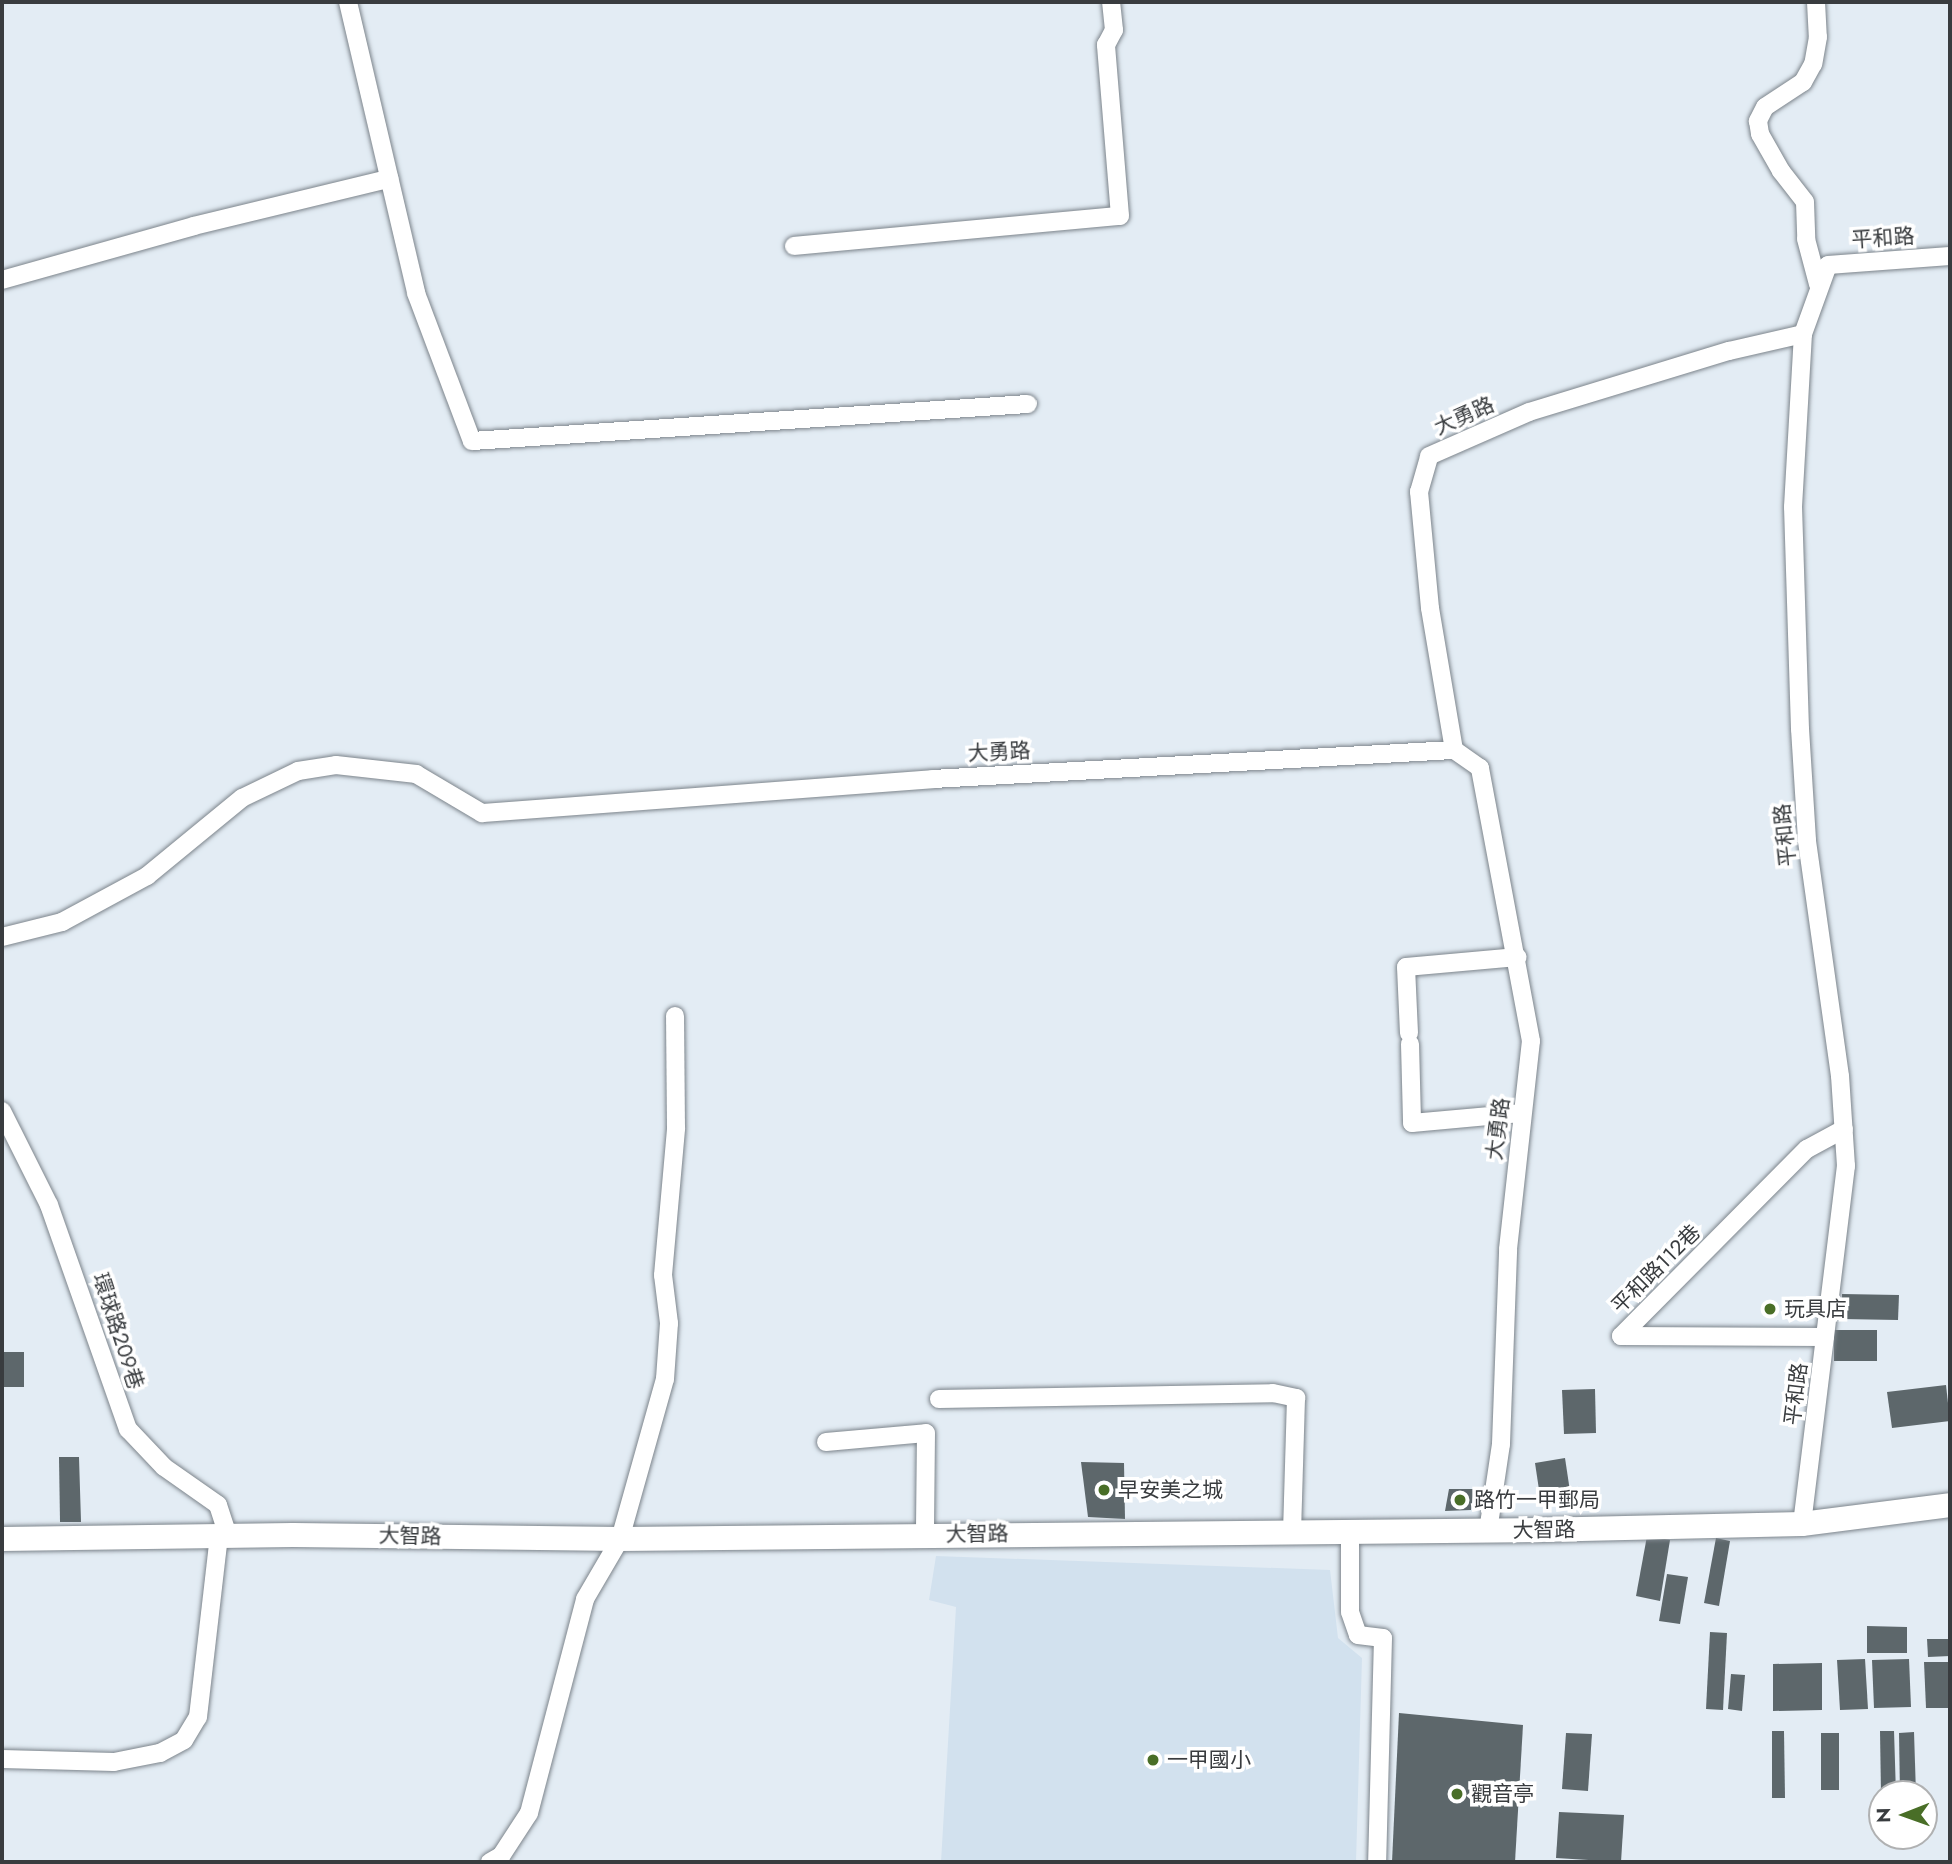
<!DOCTYPE html>
<html>
<head>
<meta charset="utf-8">
<style>
	body { margin:0 }
	#map { position:relative; width:1952px; height:1864px; overflow:hidden; background:#e3ecf4; font-family:Jost,"Noto Sans TC",sans-serif }
	div>[style] { position:absolute }
	.built>* { inset:0; background:#d2e1ee }
	.building>* { inset:0; background:#5d676b }
	.roads { filter:drop-shadow(0 0 2px #7c848b) drop-shadow(0 0 2px #7c848b) }
	.street>* { height:18px; margin:-9px; padding:0 9px; transform-origin:9px; border-radius:9px; background:#fff }
	.secondary>* { height:24px; margin:-12px; padding:0 12px; transform-origin:12px; border-radius:12px; background:#fff }
	.dots>* { width:19px; height:19px; translate:-50% -50%; box-sizing:border-box; border:4px solid #fff; border-radius:50% }
	span { translate:-50% -50%; white-space:nowrap; text-align:center; line-height:1.15; -webkit-text-stroke:7px #fff; paint-order:stroke }
	.street-label { font-size:21px; color:#393c3f }
	.poi-label { font-size:21px; color:#393c3f }
	.left { translate:0 -50%; text-align:left }
	.frame { position:absolute; inset:0; border:4px solid #393c3f; pointer-events:none }
	.north { position:absolute; left:1868px; top:1780px; width:70px; height:70px; box-sizing:border-box; background:#fff; border:2px solid #b0b1b2; border-radius:50%; rotate:269deg; font-size:19px; font-weight:700; line-height:28px; text-align:center; color:#393c3f }
	.north::after { content:''; display:block; margin:auto; width:24px; height:32px; background:#496e27; clip-path:polygon(50% 0,100% 100%,50% 72%,0 100%) }
</style>
</head>
<body>
<div id="map">
	<div class="built">
		<div style="clip-path:polygon(936px 1556px,1330px 1570px,1338px 1638px,1362px 1658px,1356px 1862px,941px 1862px,956px 1607px,929px 1600px)"></div>
	</div>
	<div class="building">
		<div style="clip-path:polygon(1842px 1294px,1899px 1295px,1898px 1320px,1841px 1319px)"></div>
		<div style="clip-path:polygon(1834px 1330px,1877px 1330px,1877px 1361px,1834px 1361px)"></div>
		<div style="clip-path:polygon(2px 1352px,24px 1352px,24px 1387px,2px 1387px)"></div>
		<div style="clip-path:polygon(1946px 1385px,1950px 1421px,1892px 1428px,1887px 1392px)"></div>
		<div style="clip-path:polygon(1595px 1389px,1596px 1433px,1564px 1434px,1562px 1390px)"></div>
		<div style="clip-path:polygon(59px 1457px,79px 1457px,81px 1522px,60px 1522px)"></div>
		<div style="clip-path:polygon(1565px 1458px,1571px 1498px,1541px 1503px,1535px 1463px)"></div>
		<div style="clip-path:polygon(1081px 1462px,1124px 1463px,1125px 1519px,1088px 1517px)"></div>
		<div style="clip-path:polygon(1449px 1489px,1474px 1489px,1471px 1510px,1445px 1511px)"></div>
		<div style="clip-path:polygon(1647px 1536px,1670px 1540px,1660px 1601px,1636px 1596px)"></div>
		<div style="clip-path:polygon(1716px 1538px,1730px 1541px,1719px 1606px,1704px 1603px)"></div>
		<div style="clip-path:polygon(1667px 1574px,1688px 1577px,1680px 1624px,1659px 1621px)"></div>
		<div style="clip-path:polygon(1867px 1626px,1907px 1627px,1907px 1653px,1867px 1653px)"></div>
		<div style="clip-path:polygon(1710px 1632px,1727px 1633px,1723px 1710px,1706px 1709px)"></div>
		<div style="clip-path:polygon(1927px 1639px,1950px 1639px,1950px 1656px,1928px 1657px)"></div>
		<div style="clip-path:polygon(1865px 1659px,1868px 1709px,1840px 1710px,1837px 1660px)"></div>
		<div style="clip-path:polygon(1909px 1659px,1911px 1707px,1874px 1708px,1872px 1660px)"></div>
		<div style="clip-path:polygon(1924px 1662px,1949px 1662px,1950px 1708px,1926px 1708px)"></div>
		<div style="clip-path:polygon(1822px 1663px,1822px 1710px,1773px 1711px,1773px 1664px)"></div>
		<div style="clip-path:polygon(1731px 1674px,1745px 1675px,1742px 1711px,1728px 1709px)"></div>
		<div style="clip-path:polygon(1399px 1713px,1523px 1725px,1515px 1862px,1392px 1862px)"></div>
		<div style="clip-path:polygon(1772px 1731px,1784px 1731px,1785px 1798px,1772px 1798px)"></div>
		<div style="clip-path:polygon(1880px 1731px,1894px 1731px,1896px 1794px,1881px 1794px)"></div>
		<div style="clip-path:polygon(1914px 1732px,1916px 1794px,1900px 1794px,1899px 1733px)"></div>
		<div style="clip-path:polygon(1566px 1733px,1592px 1734px,1588px 1791px,1562px 1789px)"></div>
		<div style="clip-path:polygon(1821px 1733px,1839px 1733px,1839px 1790px,1821px 1790px)"></div>
		<div style="clip-path:polygon(1559px 1812px,1624px 1815px,1621px 1862px,1556px 1858px)"></div>
	</div>
	<div class="roads">
		<div class="street">
			<div style="left:348px;top:2px;width:299px;rotate:76.8deg"></div>
			<div style="left:416px;top:293px;width:158px;rotate:69.3deg"></div>
			<div style="left:472px;top:441px;width:557px;rotate:-3.81deg"></div>
			<div style="left:1816px;top:2px;width:35px;rotate:87deg"></div>
			<div style="left:1818px;top:37px;width:27px;rotate:100deg"></div>
			<div style="left:1813px;top:64px;width:21px;rotate:119deg"></div>
			<div style="left:1803px;top:82px;width:45px;rotate:146.7deg"></div>
			<div style="left:1765px;top:107px;width:16px;rotate:117deg"></div>
			<div style="left:1758px;top:121px;width:13px;rotate:81deg"></div>
			<div style="left:1760px;top:134px;width:43px;rotate:60.4deg"></div>
			<div style="left:1781px;top:171px;width:39px;rotate:52deg"></div>
			<div style="left:1805px;top:202px;width:37px;rotate:88deg"></div>
			<div style="left:1806px;top:239px;width:47px;rotate:75.1deg"></div>
			<div style="left:794px;top:246px;width:327px;rotate:-5.3deg"></div>
			<div style="left:1120px;top:216px;width:172px;rotate:-94.7deg"></div>
			<div style="left:1106px;top:45px;width:17px;rotate:-62deg"></div>
			<div style="left:1114px;top:30px;width:28px;rotate:-96deg"></div>
			<div style="left:2px;top:280px;width:199px;rotate:-15.7deg"></div>
			<div style="left:194px;top:226px;width:201px;rotate:-13.6deg"></div>
			<div style="left:2px;top:937px;width:62px;rotate:-14deg"></div>
			<div style="left:62px;top:922px;width:97px;rotate:-28.4deg"></div>
			<div style="left:147px;top:876px;width:123px;rotate:-39.4deg"></div>
			<div style="left:242px;top:798px;width:62px;rotate:-25.7deg"></div>
			<div style="left:298px;top:771px;width:38px;rotate:-9deg"></div>
			<div style="left:336px;top:765px;width:81px;rotate:6.4deg"></div>
			<div style="left:416px;top:774px;width:77px;rotate:30.6deg"></div>
			<div style="left:482px;top:813px;width:452px;rotate:-4.3deg"></div>
			<div style="left:933px;top:779px;width:522px;rotate:-3.19deg"></div>
			<div style="left:1409px;top:1033px;width:66px;rotate:-92.6deg"></div>
			<div style="left:1406px;top:967px;width:112px;rotate:-5.1deg"></div>
			<div style="left:1410px;top:1044px;width:79px;rotate:88.5deg"></div>
			<div style="left:1412px;top:1123px;width:109px;rotate:-5.2deg"></div>
			<div style="left:2px;top:1111px;width:105px;rotate:63.4deg"></div>
			<div style="left:49px;top:1205px;width:238px;rotate:70.6deg"></div>
			<div style="left:128px;top:1429px;width:52px;rotate:46.5deg"></div>
			<div style="left:164px;top:1467px;width:66px;rotate:35.1deg"></div>
			<div style="left:218px;top:1505px;width:33px;rotate:72deg"></div>
			<div style="left:1825px;top:1337px;width:204px;rotate:-179.7deg"></div>
			<div style="left:1621px;top:1336px;width:264px;rotate:-45.2deg"></div>
			<div style="left:1807px;top:1149px;width:42px;rotate:-28.4deg"></div>
			<div style="left:939px;top:1399px;width:334px;rotate:-1deg"></div>
			<div style="left:1273px;top:1393px;width:24px;rotate:12deg"></div>
			<div style="left:1296px;top:1398px;width:132px;rotate:91.7deg"></div>
			<div style="left:826px;top:1442px;width:100px;rotate:-5.1deg"></div>
			<div style="left:926px;top:1433px;width:102px;rotate:90.6deg"></div>
			<div style="left:1802px;top:1524px;width:361px;rotate:-83deg"></div>
			<div style="left:1846px;top:1166px;width:90px;rotate:-93.8deg"></div>
			<div style="left:1840px;top:1076px;width:238px;rotate:-98deg"></div>
			<div style="left:1807px;top:840px;width:111px;rotate:-93.6deg"></div>
			<div style="left:1800px;top:729px;width:222px;rotate:-91.8deg"></div>
			<div style="left:1793px;top:507px;width:173px;rotate:-86.7deg"></div>
			<div style="left:1803px;top:334px;width:73px;rotate:-70.1deg"></div>
			<div style="left:1828px;top:265px;width:122px;rotate:-4.2deg"></div>
			<div style="left:1350px;top:1529px;width:83px;rotate:90deg"></div>
			<div style="left:1350px;top:1612px;width:24px;rotate:71deg"></div>
			<div style="left:1358px;top:1635px;width:25px;rotate:7deg"></div>
			<div style="left:1383px;top:1638px;width:224px;rotate:91.5deg"></div>
			<div style="left:1488px;top:1531px;width:88px;rotate:-81.5deg"></div>
			<div style="left:1501px;top:1444px;width:195px;rotate:-87.9deg"></div>
			<div style="left:1508px;top:1249px;width:209px;rotate:-83.7deg"></div>
			<div style="left:1531px;top:1041px;width:278px;rotate:-100.6deg"></div>
			<div style="left:1480px;top:768px;width:32px;rotate:-145deg"></div>
			<div style="left:1454px;top:750px;width:144px;rotate:-99.6deg"></div>
			<div style="left:1430px;top:608px;width:117px;rotate:-95.4deg"></div>
			<div style="left:1419px;top:492px;width:37px;rotate:-74deg"></div>
			<div style="left:1429px;top:456px;width:109px;rotate:-23.7deg"></div>
			<div style="left:1529px;top:412px;width:209px;rotate:-17deg"></div>
			<div style="left:1729px;top:351px;width:76px;rotate:-12.9deg"></div>
			<div style="left:2px;top:1759px;width:112px;rotate:1.5deg"></div>
			<div style="left:114px;top:1762px;width:47px;rotate:-11.1deg"></div>
			<div style="left:160px;top:1753px;width:27px;rotate:-28deg"></div>
			<div style="left:184px;top:1740px;width:27px;rotate:-59deg"></div>
			<div style="left:198px;top:1717px;width:182px;rotate:-83.4deg"></div>
			<div style="left:490px;top:1862px;width:13px;rotate:-29deg"></div>
			<div style="left:501px;top:1856px;width:51px;rotate:-56.9deg"></div>
			<div style="left:529px;top:1813px;width:221px;rotate:-75.3deg"></div>
			<div style="left:585px;top:1599px;width:69px;rotate:-59.7deg"></div>
			<div style="left:620px;top:1539px;width:166px;rotate:-74.3deg"></div>
			<div style="left:665px;top:1379px;width:56px;rotate:-85.9deg"></div>
			<div style="left:669px;top:1323px;width:48px;rotate:-97.1deg"></div>
			<div style="left:663px;top:1275px;width:148px;rotate:-84.9deg"></div>
			<div style="left:676px;top:1128px;width:112px;rotate:-90.5deg"></div>
		</div>
		<div class="secondary">
			<div style="left:2px;top:1539px;width:291px;rotate:-0.8deg"></div>
			<div style="left:293px;top:1535px;width:327px;rotate:0.7deg"></div>
			<div style="left:620px;top:1539px;width:917px;rotate:-0.56deg"></div>
			<div style="left:1537px;top:1530px;width:265px;rotate:-1.3deg"></div>
			<div style="left:1802px;top:1524px;width:149px;rotate:-7.3deg"></div>
		</div>
	</div>
	<div class="dots">
		<div style="left:1770px;top:1309px;background:#496e27"></div>
		<div style="left:1104px;top:1490px;background:#496e27"></div>
		<div style="left:1460px;top:1500px;background:#496e27"></div>
		<div style="left:1153px;top:1760px;background:#496e27"></div>
		<div style="left:1457px;top:1794px;background:#496e27"></div>
	</div>
	<div class="street-label">
		<span style="left:1883px;top:238px;rotate:-4deg">平和路</span>
		<span style="left:1464px;top:416px;rotate:-24deg">大勇路</span>
		<span style="left:999px;top:752px;rotate:-3deg">大勇路</span>
		<span style="left:1785px;top:835px;rotate:-96deg">平和路</span>
		<span style="left:1498px;top:1129px;rotate:-83deg">大勇路</span>
		<span style="left:1656px;top:1269px;rotate:-45deg">平和路112巷</span>
		<span style="left:118px;top:1331px;rotate:72deg">環球路209巷</span>
		<span style="left:1796px;top:1394px;rotate:-83deg">平和路</span>
		<span style="left:1544px;top:1530px;rotate:-1deg">大智路</span>
		<span style="left:977px;top:1534px;rotate:-1deg">大智路</span>
		<span style="left:410px;top:1536px;rotate:1deg">大智路</span>
	</div>
	<div class="poi-label">
		<span class="left" style="left:1784px;top:1309px">玩具店</span>
		<span class="left" style="left:1118px;top:1490px">早安美之城</span>
		<span class="left" style="left:1474px;top:1500px">路竹一甲郵局</span>
		<span class="left" style="left:1167px;top:1760px">一甲國小</span>
		<span class="left" style="left:1471px;top:1794px">觀音亭</span>
	</div>
	<div class="frame"></div>
	<div class="north">N</div>
</div>
</body>
</html>
